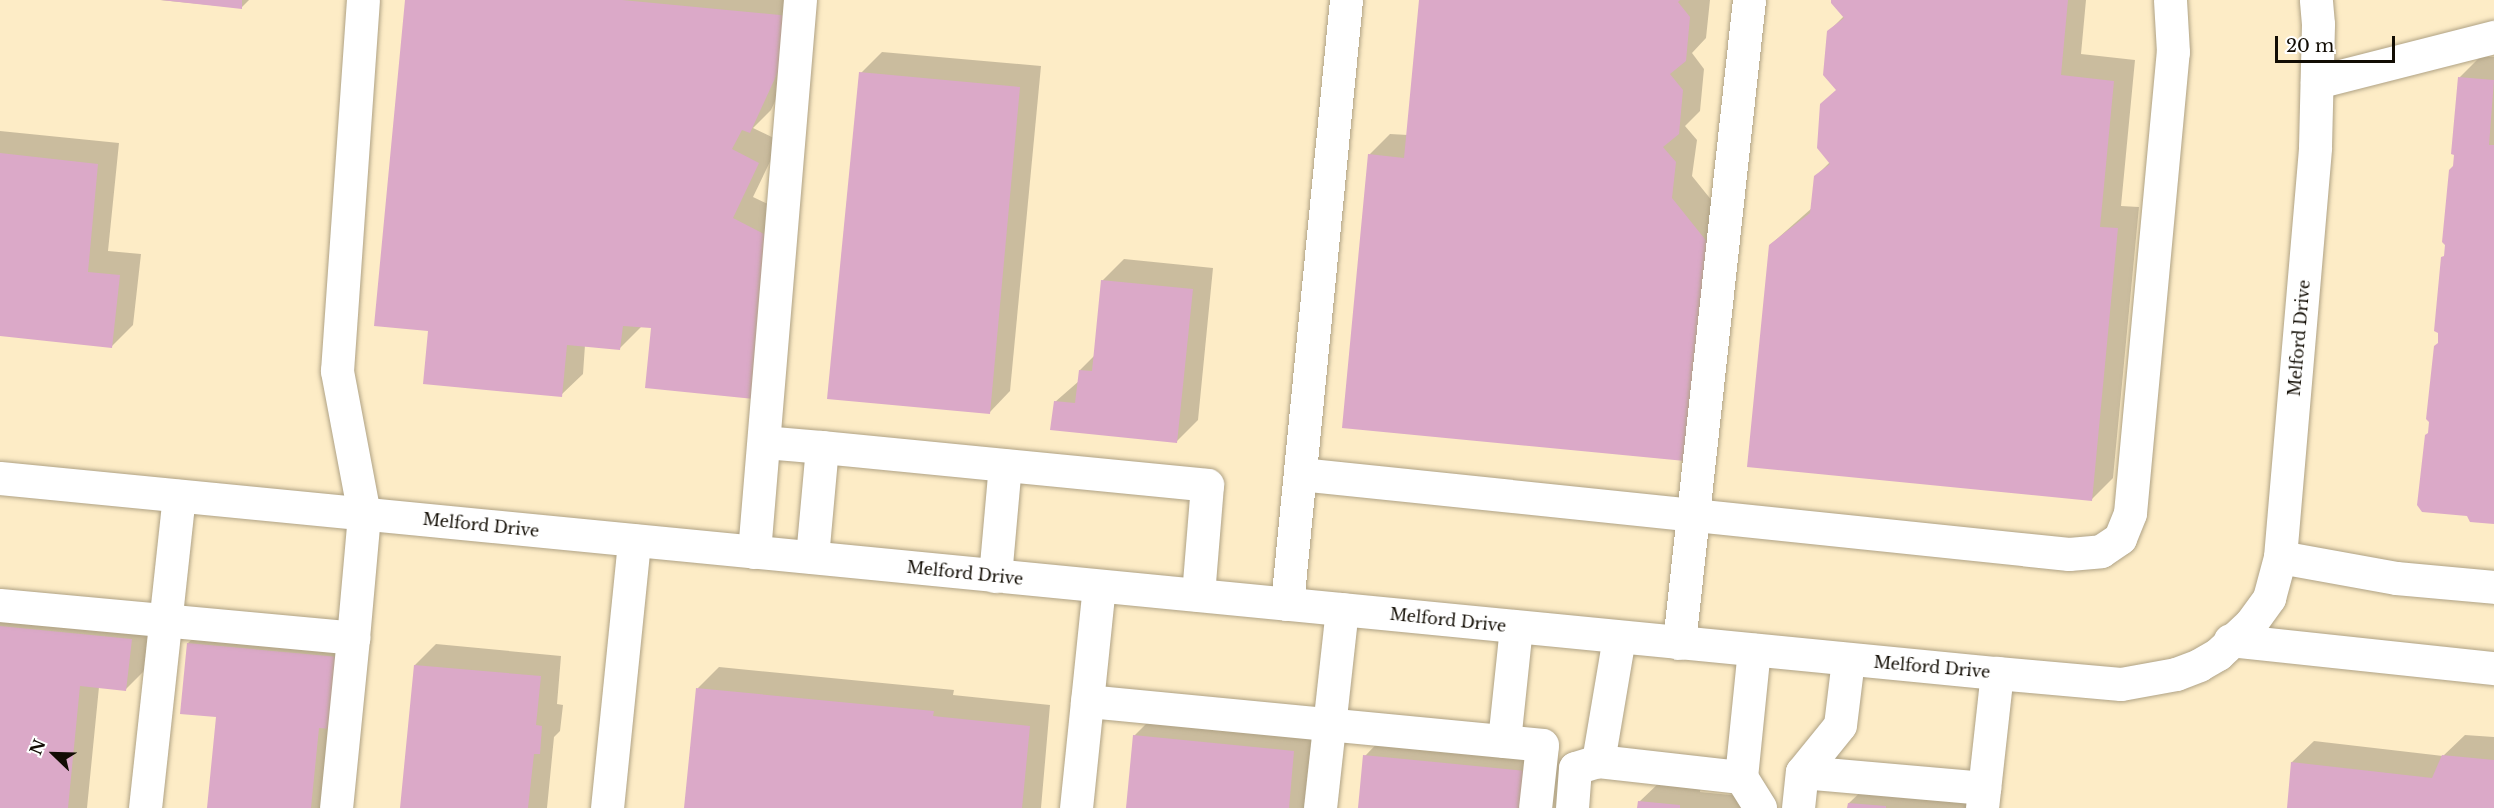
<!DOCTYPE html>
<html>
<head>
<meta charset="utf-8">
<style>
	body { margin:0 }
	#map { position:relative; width:2494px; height:808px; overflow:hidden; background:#fdfaf4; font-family:"Libre Baskerville",serif }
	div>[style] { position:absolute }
	.built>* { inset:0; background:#fdecc6 }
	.shadow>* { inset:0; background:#0003 }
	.building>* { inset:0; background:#dba9c8 }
	.roads { filter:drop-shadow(0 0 2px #afa285) drop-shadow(0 0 2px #afa285) }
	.minor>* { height:33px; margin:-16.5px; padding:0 16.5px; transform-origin:16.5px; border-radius:16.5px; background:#fff }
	span { translate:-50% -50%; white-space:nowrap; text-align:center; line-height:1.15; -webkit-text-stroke:6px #fff; paint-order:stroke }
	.street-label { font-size:16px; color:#120d04 }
	.north { position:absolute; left:24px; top:724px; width:60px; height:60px; -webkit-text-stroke:4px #fff; paint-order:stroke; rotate:293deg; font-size:16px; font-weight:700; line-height:24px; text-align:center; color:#120d04 }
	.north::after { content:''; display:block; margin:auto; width:21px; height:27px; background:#120d04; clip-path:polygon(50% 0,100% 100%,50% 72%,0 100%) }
	.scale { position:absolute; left:2275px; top:36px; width:120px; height:27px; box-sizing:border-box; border:3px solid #120d04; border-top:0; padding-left:8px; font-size:18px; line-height:21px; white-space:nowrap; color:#120d04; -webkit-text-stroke:4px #fff; paint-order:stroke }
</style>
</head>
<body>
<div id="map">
	<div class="built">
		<div style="clip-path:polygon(0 0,2494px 0,2494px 808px,0 808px)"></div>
	</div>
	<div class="shadow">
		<div style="clip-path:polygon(160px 0,249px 0,241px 8px)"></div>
		<div style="clip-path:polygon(407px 0,810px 0,808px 29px,771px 110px,753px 128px,780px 141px,753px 197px,791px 215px,653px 327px,642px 326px,620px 348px,585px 345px,583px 374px,561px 395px,430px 330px)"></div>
		<div style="clip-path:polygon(1421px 0,1710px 0,1706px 38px,1692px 53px,1704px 69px,1700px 111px,1685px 126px,1697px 140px,1692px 176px,1729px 222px,1708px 439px,1369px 155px,1390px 134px,1408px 135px)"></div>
		<div style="clip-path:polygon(1832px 0,2086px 0,2081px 54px,2135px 60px,2121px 206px,2139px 207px,2113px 478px,2092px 499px,1770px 245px,1812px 208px,1815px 177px,1830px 162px,1837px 89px,1829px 31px,1844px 16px)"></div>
		<div style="clip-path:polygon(882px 52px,1041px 66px,1010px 391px,989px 413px,861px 73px)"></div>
		<div style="clip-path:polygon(2481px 56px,2494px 57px,2494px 523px,2430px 433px,2455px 166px,2460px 77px)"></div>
		<div style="clip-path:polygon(0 131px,119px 143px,108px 251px,141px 254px,133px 325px,112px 346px,0 335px)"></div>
		<div style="clip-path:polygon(1124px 259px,1213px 268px,1198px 420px,1177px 441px,1055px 402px,1079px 381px,1080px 370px,1095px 355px,1102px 281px)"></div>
		<div style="clip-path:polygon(0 603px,152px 618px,147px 668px,126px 689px,99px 687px,87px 808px,0 808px)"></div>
		<div style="clip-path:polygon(210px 622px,360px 636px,330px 808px,209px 808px,218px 716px,188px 643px)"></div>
		<div style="clip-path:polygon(436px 644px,561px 656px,557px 704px,563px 705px,560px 731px,554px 737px,547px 808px,402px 808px,415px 665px)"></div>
		<div style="clip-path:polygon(719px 667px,954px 690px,953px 695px,1050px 705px,1041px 808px,686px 808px,698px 688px)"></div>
		<div style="clip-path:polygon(1156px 714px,1315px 730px,1307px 808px,1127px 808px,1134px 736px)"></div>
		<div style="clip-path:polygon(1386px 734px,1548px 750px,1542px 808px,1360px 808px,1365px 756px)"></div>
		<div style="clip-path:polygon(2465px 735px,2494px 737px,2494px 808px,2289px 808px,2292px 762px,2314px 741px,2443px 756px)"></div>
		<div style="clip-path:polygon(1661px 781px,1701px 784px,1700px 792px,1762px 798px,1761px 808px,1639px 808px,1639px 802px)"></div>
		<div style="clip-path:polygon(1871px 782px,1984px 793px,1982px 808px,1849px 808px,1849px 803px)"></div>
	</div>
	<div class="building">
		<div style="clip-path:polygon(161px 0,242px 0,242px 9px)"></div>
		<div style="clip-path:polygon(405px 0,622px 0,790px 16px,787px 52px,750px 133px,742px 130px,732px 149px,759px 163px,733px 218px,770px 237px,754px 399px,645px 388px,651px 328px,623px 326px,620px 350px,567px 345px,562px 397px,423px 384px,428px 331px,374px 326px)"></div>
		<div style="clip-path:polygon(1419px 0,1680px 0,1678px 2px,1690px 17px,1686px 61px,1670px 74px,1683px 90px,1679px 134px,1663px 147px,1676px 162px,1672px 198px,1708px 243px,1685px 461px,1342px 428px,1368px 154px,1404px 158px)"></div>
		<div style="clip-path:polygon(1831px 0,2068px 0,2061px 75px,2114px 81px,2100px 227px,2118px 228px,2092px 501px,1747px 467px,1769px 245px,1810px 213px,1814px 176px,1830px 164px,1817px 148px,1820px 104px,1836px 90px,1823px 75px,1827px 31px,1844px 18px,1831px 3px)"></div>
		<div style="clip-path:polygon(859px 72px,1020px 87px,990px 414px,827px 399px)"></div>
		<div style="clip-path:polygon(2458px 77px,2494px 80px,2489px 145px,2494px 145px,2494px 524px,2470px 522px,2467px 516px,2422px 512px,2417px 505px,2425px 435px,2428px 433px,2429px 422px,2426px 419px,2434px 346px,2438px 343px,2438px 333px,2434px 331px,2441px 257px,2444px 256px,2445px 245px,2442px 242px,2449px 170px,2453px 166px,2454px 155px,2451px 154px)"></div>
		<div style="clip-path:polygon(0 153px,98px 164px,88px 272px,120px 275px,112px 348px,0 336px)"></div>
		<div style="clip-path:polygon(1101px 280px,1193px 289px,1177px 443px,1050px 430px,1054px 401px,1075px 403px,1079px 370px,1092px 371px)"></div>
		<div style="clip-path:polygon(0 626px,132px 639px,126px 691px,80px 686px,68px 808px,0 808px)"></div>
		<div style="clip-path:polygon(187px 643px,339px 657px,332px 729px,319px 728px,311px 808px,207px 808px,216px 717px,180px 714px)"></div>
		<div style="clip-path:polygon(414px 665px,541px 676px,536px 725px,542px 726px,540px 754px,534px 754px,528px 808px,400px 808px)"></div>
		<div style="clip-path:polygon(696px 688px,934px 711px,933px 716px,1030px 726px,1022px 808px,684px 808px)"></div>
		<div style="clip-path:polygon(1133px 735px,1294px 751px,1289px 808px,1126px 808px)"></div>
		<div style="clip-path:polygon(1363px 755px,1527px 771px,1524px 808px,1358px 808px)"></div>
		<div style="clip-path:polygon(2442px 755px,2494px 760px,2494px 808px,2287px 808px,2291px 762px,2432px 778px)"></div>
		<div style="clip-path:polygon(1638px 801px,1680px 805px,1680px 808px,1637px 808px)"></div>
		<div style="clip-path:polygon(1848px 803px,1886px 806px,1886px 808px,1847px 808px)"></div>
	</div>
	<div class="roads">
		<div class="minor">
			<div style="left:2317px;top:82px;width:183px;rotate:-14.3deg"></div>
			<div style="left:764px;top:442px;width:58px;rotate:4.9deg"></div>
			<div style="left:1300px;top:474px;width:773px;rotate:5.94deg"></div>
			<div style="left:2069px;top:554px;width:32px;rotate:-5deg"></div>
			<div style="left:2101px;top:551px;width:23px;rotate:-34deg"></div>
			<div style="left:2120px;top:538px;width:27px;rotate:-68deg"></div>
			<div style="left:2130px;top:513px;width:463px;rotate:-84.7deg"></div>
			<div style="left:2173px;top:52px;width:52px;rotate:-93.3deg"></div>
			<div style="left:0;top:478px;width:2006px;rotate:5.58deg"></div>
			<div style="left:1997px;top:673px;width:124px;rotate:5.1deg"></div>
			<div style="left:2121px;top:684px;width:56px;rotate:-10.3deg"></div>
			<div style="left:2176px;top:674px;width:25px;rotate:-21deg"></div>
			<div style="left:2199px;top:665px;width:22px;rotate:-30deg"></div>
			<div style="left:2218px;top:654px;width:45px;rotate:-43.2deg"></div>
			<div style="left:2251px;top:623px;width:31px;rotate:-54deg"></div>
			<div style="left:2269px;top:598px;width:42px;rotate:-75deg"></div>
			<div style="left:2280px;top:557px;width:411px;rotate:-85.1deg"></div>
			<div style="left:2315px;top:147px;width:123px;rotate:-88.6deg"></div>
			<div style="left:2318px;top:24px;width:24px;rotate:-95deg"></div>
			<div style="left:754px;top:552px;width:554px;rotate:-85.24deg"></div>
			<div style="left:812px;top:557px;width:110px;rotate:-84.8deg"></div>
			<div style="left:822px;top:447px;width:387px;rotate:5.6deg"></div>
			<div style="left:1207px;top:485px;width:110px;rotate:94.7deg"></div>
			<div style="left:2280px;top:557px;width:118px;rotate:10.3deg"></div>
			<div style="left:2396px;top:578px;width:98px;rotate:5.2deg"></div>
			<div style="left:995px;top:576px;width:111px;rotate:-84.9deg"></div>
			<div style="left:1287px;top:604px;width:607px;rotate:-84.42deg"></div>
			<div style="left:0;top:605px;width:355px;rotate:5.3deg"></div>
			<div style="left:353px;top:638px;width:171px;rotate:95.7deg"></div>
			<div style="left:1619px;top:637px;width:126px;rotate:99.6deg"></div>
			<div style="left:1598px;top:761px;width:144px;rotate:6.4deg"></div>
			<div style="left:1741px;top:777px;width:128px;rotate:-84.2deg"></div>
			<div style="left:353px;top:638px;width:124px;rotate:-84.9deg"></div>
			<div style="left:364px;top:514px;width:146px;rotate:-100.7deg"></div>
			<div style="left:337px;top:371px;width:372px;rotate:-86deg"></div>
			<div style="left:2230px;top:640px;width:265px;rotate:6.1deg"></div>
			<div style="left:1679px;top:643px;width:647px;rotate:-83.79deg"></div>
			<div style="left:1087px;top:701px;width:457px;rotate:5.5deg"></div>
			<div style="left:1542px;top:745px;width:63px;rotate:96.3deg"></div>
			<div style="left:1504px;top:741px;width:115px;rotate:-84deg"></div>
			<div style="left:1802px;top:772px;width:183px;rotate:5deg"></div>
			<div style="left:1741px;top:777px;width:36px;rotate:58deg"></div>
			<div style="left:145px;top:808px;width:314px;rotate:-83.8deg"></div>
			<div style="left:607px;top:808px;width:269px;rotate:-84.2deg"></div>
			<div style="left:1076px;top:808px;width:223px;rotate:-84.1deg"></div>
			<div style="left:1320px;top:808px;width:200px;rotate:-83.7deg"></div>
			<div style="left:1572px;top:808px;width:40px;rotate:-85.7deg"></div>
			<div style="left:1575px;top:768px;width:24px;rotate:-17deg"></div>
			<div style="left:1798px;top:808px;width:36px;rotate:-84deg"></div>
			<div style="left:1802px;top:772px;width:60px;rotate:-51deg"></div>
			<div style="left:1840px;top:725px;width:65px;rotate:-83deg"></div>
			<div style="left:1982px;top:808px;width:136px;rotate:-83.7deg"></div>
		</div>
	</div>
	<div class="street-label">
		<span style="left:2299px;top:338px;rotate:-85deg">Melford Drive</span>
		<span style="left:481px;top:525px;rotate:6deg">Melford Drive</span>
		<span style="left:965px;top:573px;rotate:6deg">Melford Drive</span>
		<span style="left:1448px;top:620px;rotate:6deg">Melford Drive</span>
		<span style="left:1932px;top:667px;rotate:5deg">Melford Drive</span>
	</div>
	<div class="north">N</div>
	<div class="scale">20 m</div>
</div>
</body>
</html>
